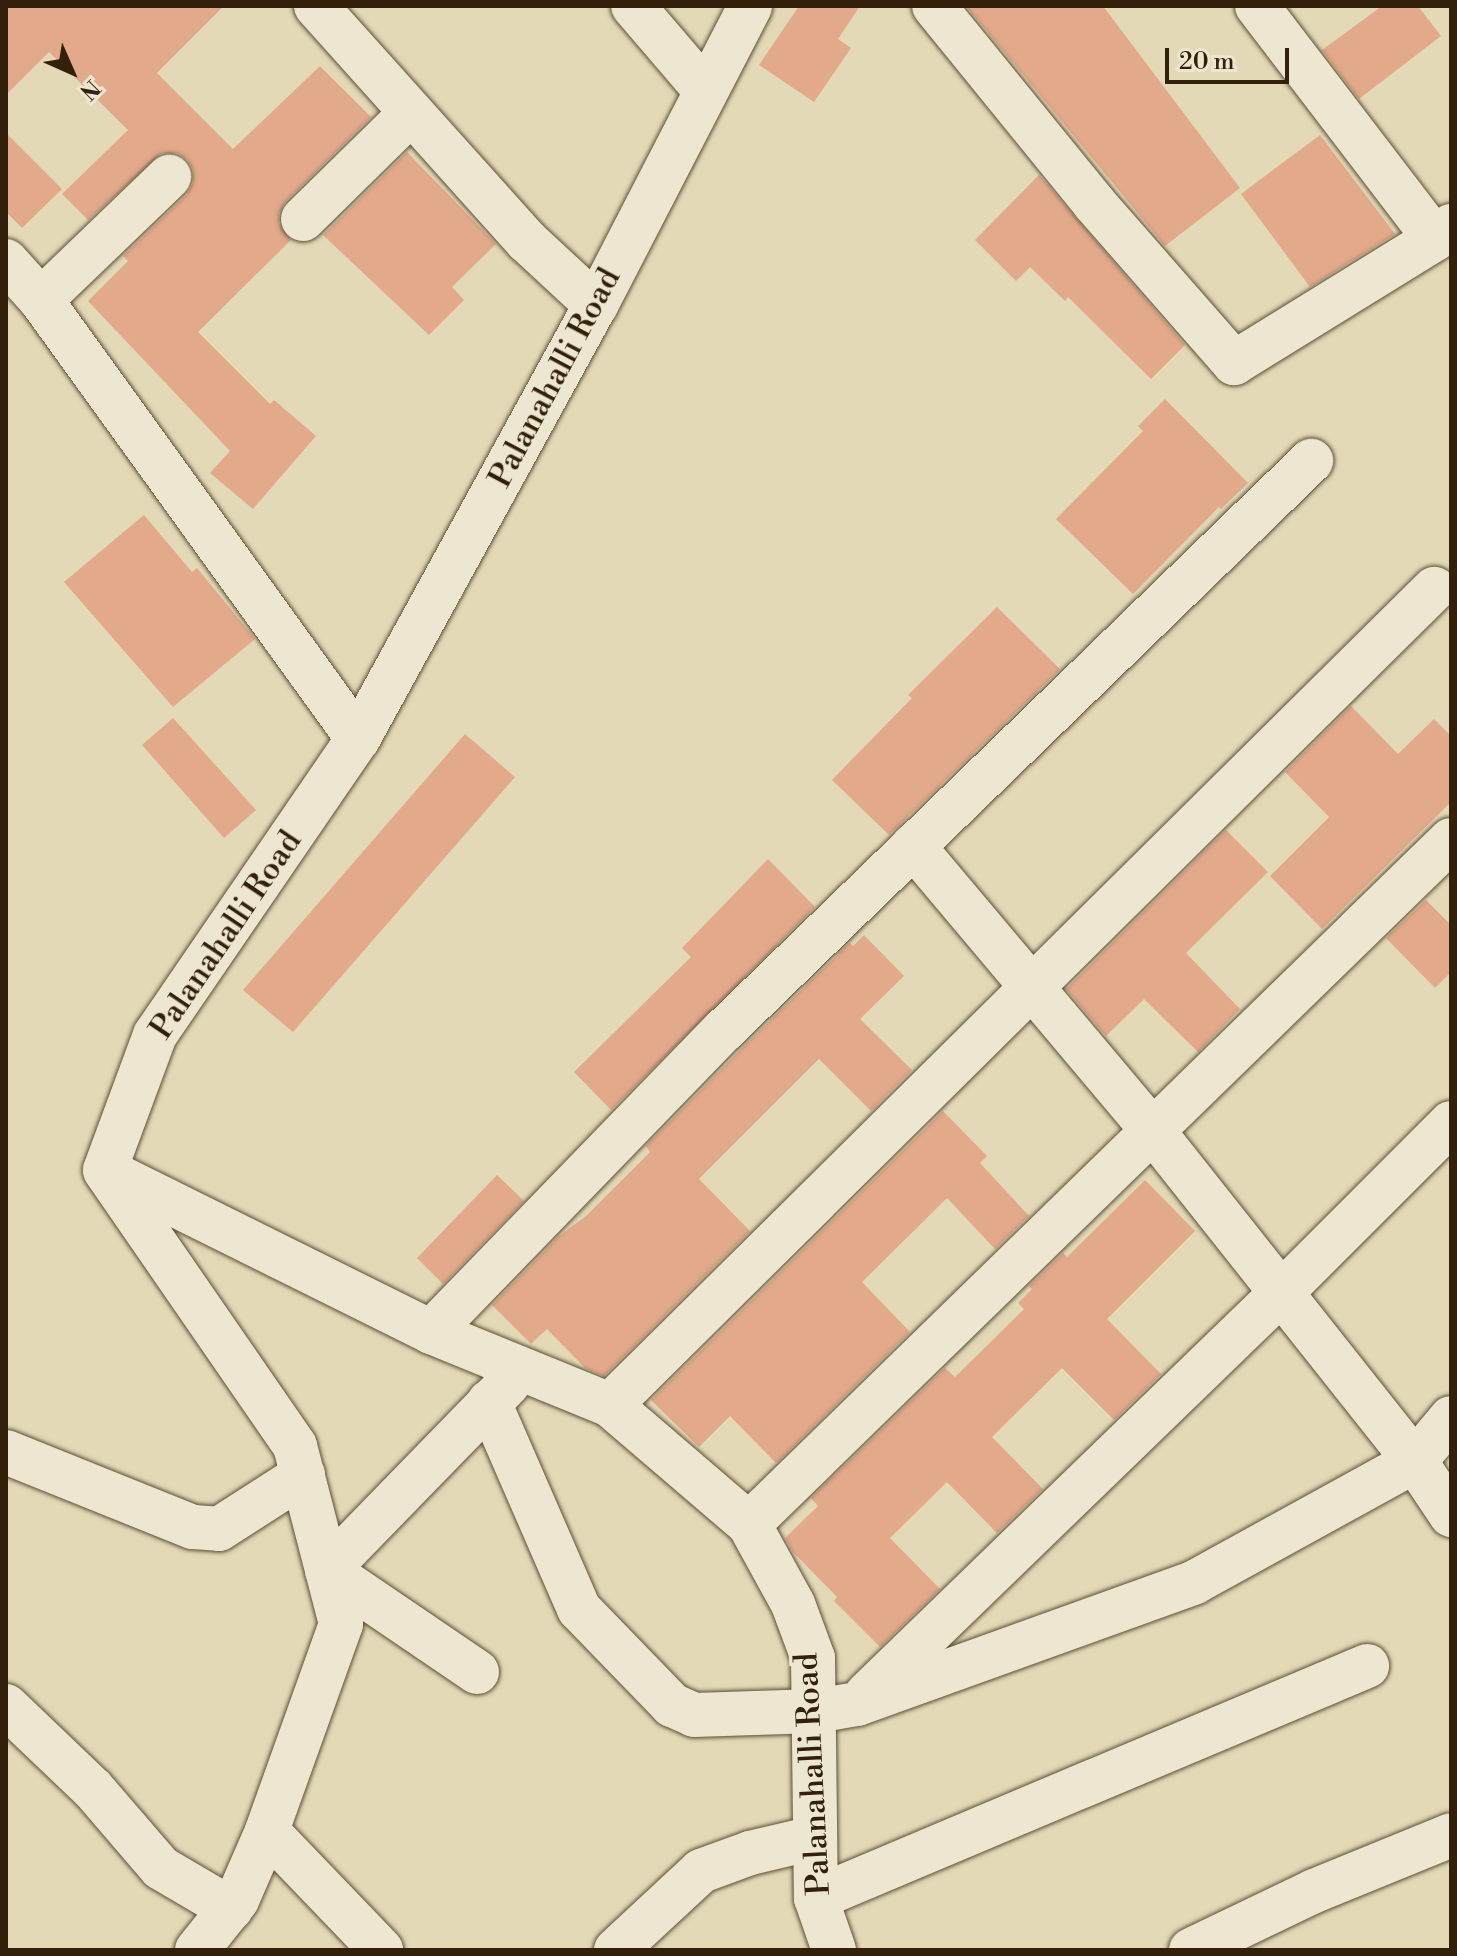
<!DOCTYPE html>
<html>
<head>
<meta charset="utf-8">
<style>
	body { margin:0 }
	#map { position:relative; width:1457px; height:1956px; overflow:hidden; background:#e3d9b7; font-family:"Libre Bodoni",serif }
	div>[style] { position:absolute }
	.building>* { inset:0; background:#e2a98a }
	.roads { filter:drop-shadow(0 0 2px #5e4e35) drop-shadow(0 0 2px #5e4e35) }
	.street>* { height:44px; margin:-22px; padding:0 22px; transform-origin:22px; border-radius:22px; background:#ede6d0 }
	span { translate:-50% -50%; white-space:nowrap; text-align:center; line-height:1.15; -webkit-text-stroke:7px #ede6d0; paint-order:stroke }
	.street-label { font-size:32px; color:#32200a }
	.frame { position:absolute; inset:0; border:8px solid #32200a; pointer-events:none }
	.north { position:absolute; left:32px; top:32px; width:80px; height:80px; -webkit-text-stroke:6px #ede6d0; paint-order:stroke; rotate:135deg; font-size:22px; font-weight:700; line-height:32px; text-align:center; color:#32200a }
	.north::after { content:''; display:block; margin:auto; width:28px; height:36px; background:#32200a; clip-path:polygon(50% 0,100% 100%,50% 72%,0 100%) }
	.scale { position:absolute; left:1165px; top:48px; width:124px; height:36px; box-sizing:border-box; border:4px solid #32200a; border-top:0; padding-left:10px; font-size:24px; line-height:28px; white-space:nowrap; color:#32200a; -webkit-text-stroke:6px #ede6d0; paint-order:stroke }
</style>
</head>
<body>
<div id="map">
	<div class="building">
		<div style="clip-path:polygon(6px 6px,224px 6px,157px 73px,233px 149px,320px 66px,371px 117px,285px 202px,279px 213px,279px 224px,291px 240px,198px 332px,270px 404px,274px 400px,316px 436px,253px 509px,210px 473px,230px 451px,88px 301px,128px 261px,123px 256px,187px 194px,193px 183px,193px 170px,188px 160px,177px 153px,162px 153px,88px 220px,62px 194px,128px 130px,49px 52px,6px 95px)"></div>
		<div style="clip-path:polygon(799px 6px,860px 6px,838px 39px,851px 48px,814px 102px,759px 65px)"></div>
		<div style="clip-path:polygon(966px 6px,1103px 6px,1240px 188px,1165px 246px)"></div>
		<div style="clip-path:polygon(1382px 6px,1418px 6px,1441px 36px,1359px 99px,1322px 50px)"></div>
		<div style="clip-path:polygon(6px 133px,62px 189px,22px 228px,6px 212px)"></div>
		<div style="clip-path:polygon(1320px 135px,1395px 234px,1310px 287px,1241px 194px)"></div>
		<div style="clip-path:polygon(407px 152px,496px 244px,452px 287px,464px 300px,429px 335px,323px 235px)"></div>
		<div style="clip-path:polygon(1039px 175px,1185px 345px,1151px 379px,1068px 297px,1065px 301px,1030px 267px,1016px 281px,975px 240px)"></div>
		<div style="clip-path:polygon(1165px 399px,1248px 483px,1221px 509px,1219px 507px,1133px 594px,1056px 519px,1143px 431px,1138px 426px)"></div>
		<div style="clip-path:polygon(144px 515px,192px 572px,197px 568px,255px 639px,173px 707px,64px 582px)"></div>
		<div style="clip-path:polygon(997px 607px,1060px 669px,889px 835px,832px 780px,912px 698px,908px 695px)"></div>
		<div style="clip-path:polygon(1351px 706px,1398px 754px,1434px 719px,1451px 736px,1451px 802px,1322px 929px,1270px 876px,1329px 817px,1285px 772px)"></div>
		<div style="clip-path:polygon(173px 718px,256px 810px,224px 838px,142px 745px)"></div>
		<div style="clip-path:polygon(465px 734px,515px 777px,293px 1032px,243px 990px)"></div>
		<div style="clip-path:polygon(1226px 830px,1268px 872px,1186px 953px,1240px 1009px,1198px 1052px,1144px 999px,1106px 1036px,1066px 989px)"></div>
		<div style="clip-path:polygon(768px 859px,815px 907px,611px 1110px,574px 1072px,691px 957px,682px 948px)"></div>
		<div style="clip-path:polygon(1426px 900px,1451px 925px,1451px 972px,1435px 988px,1386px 938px)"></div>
		<div style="clip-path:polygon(864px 935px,904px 976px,860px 1019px,912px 1070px,871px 1111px,819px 1059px,699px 1179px,750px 1231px,604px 1376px,585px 1368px,547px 1329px,531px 1344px,492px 1305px,559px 1236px,586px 1216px,650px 1152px,646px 1146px,742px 1048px,850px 943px,853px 946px)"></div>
		<div style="clip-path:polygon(943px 1111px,987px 1156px,980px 1163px,1029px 1216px,995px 1249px,947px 1198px,862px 1282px,910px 1332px,776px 1463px,730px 1416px,699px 1447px,651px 1400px)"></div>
		<div style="clip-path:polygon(497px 1175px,524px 1201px,443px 1284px,417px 1258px)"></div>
		<div style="clip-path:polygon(1145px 1180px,1195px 1231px,1107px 1319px,1161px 1374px,1114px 1420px,1062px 1368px,992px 1437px,1043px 1489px,997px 1533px,947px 1482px,890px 1538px,940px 1589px,880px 1647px,834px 1601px,837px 1597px,793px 1552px,785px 1538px,818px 1506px,811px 1498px,945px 1368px,955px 1377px,1024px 1309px,1018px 1303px,1032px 1289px,1029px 1286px,1063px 1253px,1067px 1257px)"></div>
	</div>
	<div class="roads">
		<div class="street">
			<div style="left:316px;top:6px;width:316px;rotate:48.1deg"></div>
			<div style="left:527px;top:241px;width:94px;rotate:42.8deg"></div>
			<div style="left:633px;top:6px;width:111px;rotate:49.4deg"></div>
			<div style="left:934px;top:6px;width:254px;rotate:50.9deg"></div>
			<div style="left:1094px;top:203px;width:213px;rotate:48.8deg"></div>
			<div style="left:1234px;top:363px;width:236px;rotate:-31.7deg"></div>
			<div style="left:1257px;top:6px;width:293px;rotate:52.6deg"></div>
			<div style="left:1435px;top:239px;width:21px;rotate:-39deg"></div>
			<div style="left:303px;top:219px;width:150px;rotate:-44.5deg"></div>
			<div style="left:6px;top:261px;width:52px;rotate:48.1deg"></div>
			<div style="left:41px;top:300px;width:541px;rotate:54.17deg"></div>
			<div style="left:41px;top:300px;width:178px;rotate:-43.9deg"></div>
			<div style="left:913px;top:846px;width:373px;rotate:49.9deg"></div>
			<div style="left:1153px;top:1131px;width:421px;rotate:51.6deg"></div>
			<div style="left:1415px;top:1461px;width:56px;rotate:-50.1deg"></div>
			<div style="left:105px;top:1170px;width:144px;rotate:-69.7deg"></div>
			<div style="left:155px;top:1035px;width:359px;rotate:-55.6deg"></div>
			<div style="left:358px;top:739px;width:495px;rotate:-61.3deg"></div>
			<div style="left:596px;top:305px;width:336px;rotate:-62.7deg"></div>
			<div style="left:105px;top:1170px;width:364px;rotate:26.4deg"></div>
			<div style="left:431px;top:1332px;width:193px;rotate:22.2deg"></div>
			<div style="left:610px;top:1405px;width:183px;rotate:40.6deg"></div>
			<div style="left:749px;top:1524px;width:91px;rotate:61.2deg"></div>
			<div style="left:793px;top:1604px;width:58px;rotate:69.7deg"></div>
			<div style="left:813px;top:1658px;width:240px;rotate:89.3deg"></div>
			<div style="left:816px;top:1898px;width:55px;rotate:70.9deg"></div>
			<div style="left:106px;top:1172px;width:333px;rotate:55.4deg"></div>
			<div style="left:295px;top:1446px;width:184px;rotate:75.5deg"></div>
			<div style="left:341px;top:1624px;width:220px;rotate:109.7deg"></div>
			<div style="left:267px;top:1831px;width:75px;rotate:113.5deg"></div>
			<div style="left:237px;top:1900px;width:64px;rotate:128.7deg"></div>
			<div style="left:431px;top:1332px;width:421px;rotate:-45.9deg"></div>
			<div style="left:724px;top:1030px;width:818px;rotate:-44.11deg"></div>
			<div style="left:489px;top:1402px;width:226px;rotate:66.5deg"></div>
			<div style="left:579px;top:1609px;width:134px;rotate:45.9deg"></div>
			<div style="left:672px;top:1705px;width:24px;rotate:24deg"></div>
			<div style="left:694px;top:1715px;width:122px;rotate:-1.9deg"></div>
			<div style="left:816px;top:1711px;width:42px;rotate:-9.7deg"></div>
			<div style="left:857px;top:1704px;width:359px;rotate:-19.8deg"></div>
			<div style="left:1195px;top:1582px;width:251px;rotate:-28.8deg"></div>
			<div style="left:1415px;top:1461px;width:65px;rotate:56.3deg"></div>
			<div style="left:610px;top:1405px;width:1160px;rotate:-44.72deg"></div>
			<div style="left:6px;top:1452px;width:201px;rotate:21.9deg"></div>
			<div style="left:193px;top:1527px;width:26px;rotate:4deg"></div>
			<div style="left:219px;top:1529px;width:100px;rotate:-32.7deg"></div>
			<div style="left:749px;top:1524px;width:980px;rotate:-44.26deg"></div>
			<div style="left:477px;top:1672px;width:181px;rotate:-145.8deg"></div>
			<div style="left:327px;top:1570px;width:260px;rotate:-45.8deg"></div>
			<div style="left:867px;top:1694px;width:575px;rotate:-44.08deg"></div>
			<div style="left:1280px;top:1294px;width:242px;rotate:-45deg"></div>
			<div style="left:6px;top:1706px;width:120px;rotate:43.7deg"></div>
			<div style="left:93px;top:1789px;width:104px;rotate:49.3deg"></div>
			<div style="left:161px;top:1868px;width:81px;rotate:30.4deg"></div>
			<div style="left:267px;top:1831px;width:165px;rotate:46.2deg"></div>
			<div style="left:816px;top:1898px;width:598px;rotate:-22.83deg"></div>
			<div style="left:616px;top:1950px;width:116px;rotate:-42.9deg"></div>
			<div style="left:701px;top:1871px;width:52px;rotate:-20.2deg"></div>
			<div style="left:750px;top:1853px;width:66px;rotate:-13.2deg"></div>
			<div style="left:1191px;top:1950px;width:136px;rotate:-25.6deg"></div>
			<div style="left:1314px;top:1891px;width:148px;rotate:-22.2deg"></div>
		</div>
	</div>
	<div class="street-label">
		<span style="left:555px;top:378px;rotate:-62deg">Palanahalli Road</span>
		<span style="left:226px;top:935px;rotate:-56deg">Palanahalli Road</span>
		<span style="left:813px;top:1774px;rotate:-93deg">Palanahalli Road</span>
	</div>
	<div class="frame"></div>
	<div class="north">N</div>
	<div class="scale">20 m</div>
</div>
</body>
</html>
